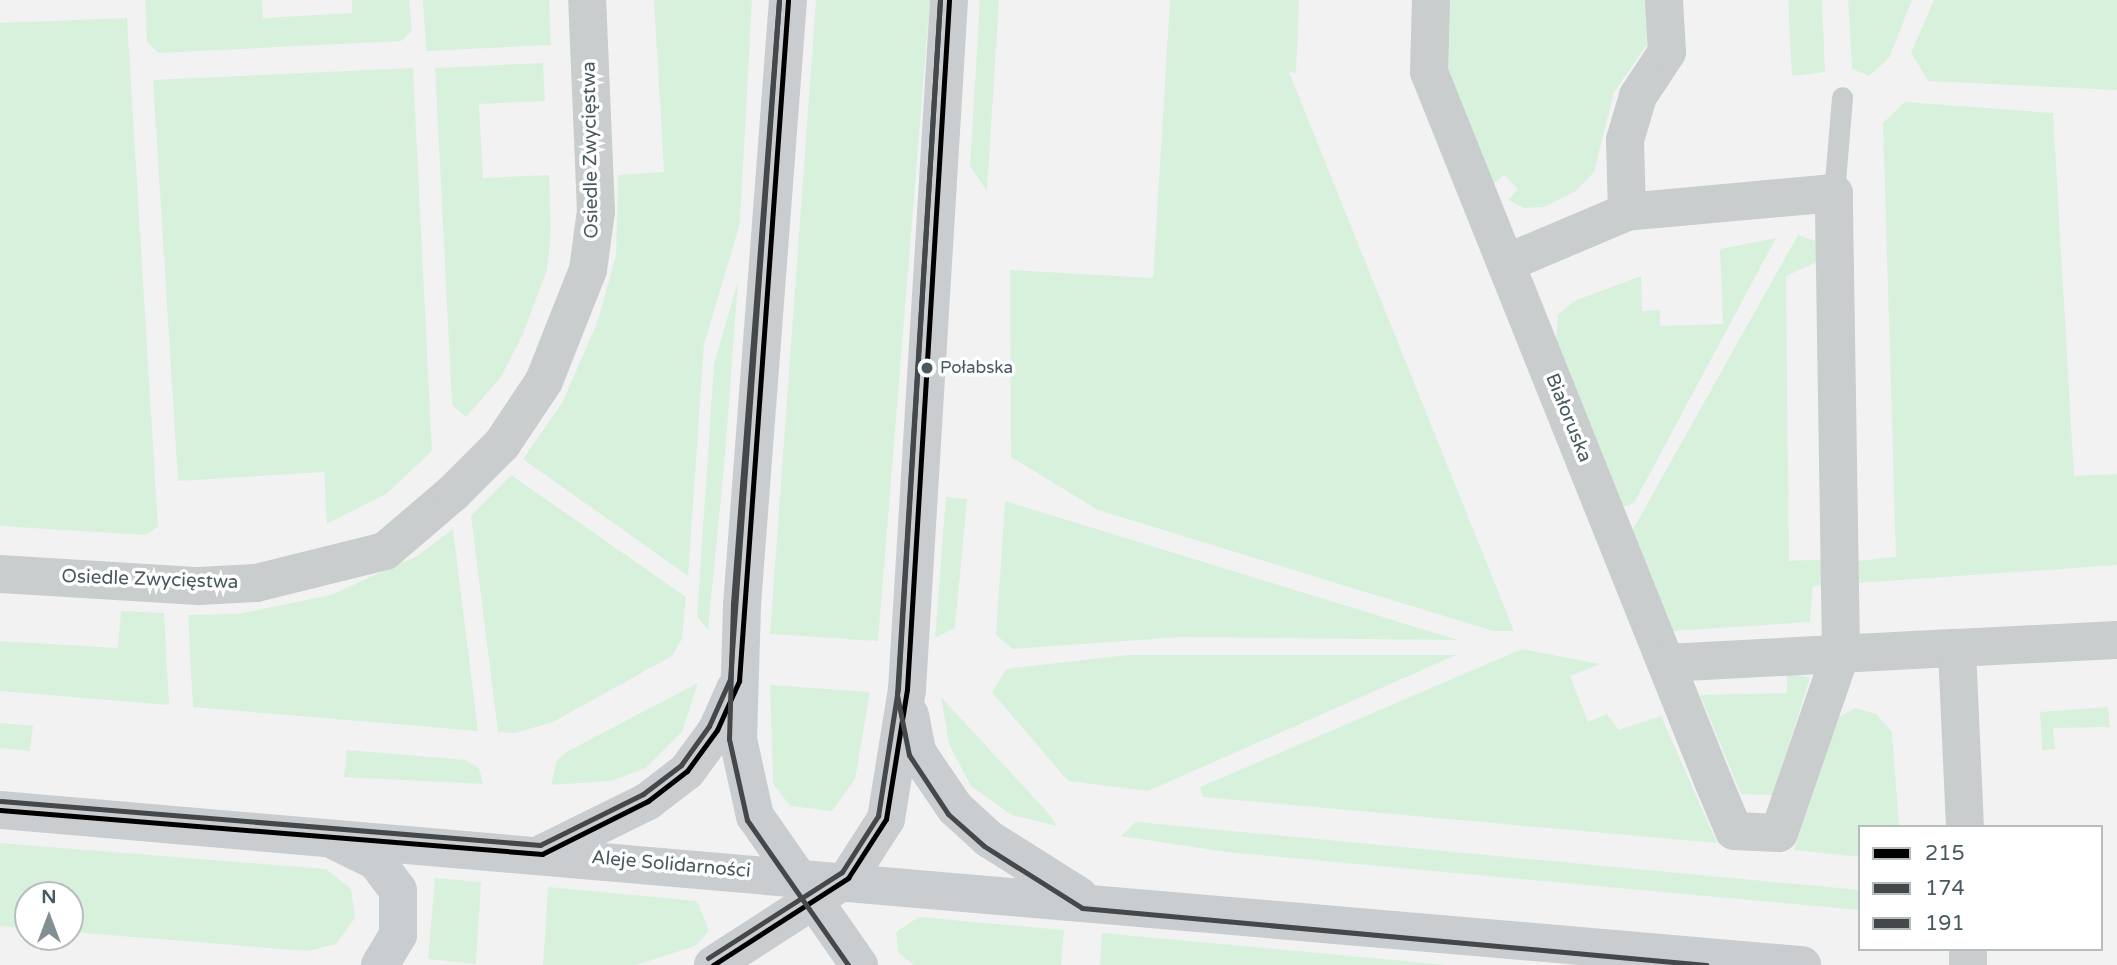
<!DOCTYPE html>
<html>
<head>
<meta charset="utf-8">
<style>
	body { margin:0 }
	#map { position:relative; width:2117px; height:965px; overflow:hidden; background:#f3f2f2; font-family:"Varela Round",sans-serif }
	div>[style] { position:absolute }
	.green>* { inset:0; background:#d7f1dd }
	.lane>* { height:21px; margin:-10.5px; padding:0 10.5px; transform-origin:10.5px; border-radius:10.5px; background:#c9cdce }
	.street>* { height:38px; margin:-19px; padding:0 19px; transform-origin:19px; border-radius:19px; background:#c9cdce }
	.secondary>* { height:38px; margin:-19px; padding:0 19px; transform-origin:19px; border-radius:19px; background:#cacdd0 }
	.bus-1>* { height:5px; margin:-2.5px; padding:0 2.5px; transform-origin:2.5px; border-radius:2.5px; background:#000 }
	.bus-2>* { height:5px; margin:-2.5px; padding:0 2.5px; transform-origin:2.5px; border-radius:2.5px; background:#45484a }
	.bus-3>* { height:5px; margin:-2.5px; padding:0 2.5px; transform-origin:2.5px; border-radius:2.5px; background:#45484a }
	.dots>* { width:19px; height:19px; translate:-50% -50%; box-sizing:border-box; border:4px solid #fff; border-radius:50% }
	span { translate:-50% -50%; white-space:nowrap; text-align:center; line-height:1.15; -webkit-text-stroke:7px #fff; paint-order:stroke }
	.bus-label { font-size:17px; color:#485960 }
	.left { translate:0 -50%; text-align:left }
	.street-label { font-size:19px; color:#485960 }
	.legend { position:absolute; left:1858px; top:825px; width:245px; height:126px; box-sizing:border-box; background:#fff; border:2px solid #b6bdbf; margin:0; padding:9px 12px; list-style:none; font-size:21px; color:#485960 }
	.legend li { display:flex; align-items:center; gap:14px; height:35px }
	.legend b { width:35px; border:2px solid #b6bdbf }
	.north { position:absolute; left:14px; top:881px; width:70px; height:70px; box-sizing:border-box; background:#fff; border:2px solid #b6bdbf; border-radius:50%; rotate:0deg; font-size:19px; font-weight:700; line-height:28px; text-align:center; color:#485960 }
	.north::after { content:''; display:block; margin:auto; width:24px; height:32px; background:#848f93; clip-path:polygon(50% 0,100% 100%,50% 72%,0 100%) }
</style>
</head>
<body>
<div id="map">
	<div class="green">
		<div style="clip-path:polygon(145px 0,262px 0,263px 18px,352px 13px,352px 0,409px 0,412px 31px,401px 41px,159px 53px,147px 42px)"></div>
		<div style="clip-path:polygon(423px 0,549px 0,551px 45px,426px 51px)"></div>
		<div style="clip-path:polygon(654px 0,752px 0,740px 223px,704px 345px,688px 576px,523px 459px,562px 403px,597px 323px,616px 256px,618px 175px,664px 172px)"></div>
		<div style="clip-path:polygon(816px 0,930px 0,878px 641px,770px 634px)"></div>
		<div style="clip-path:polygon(980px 0,999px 0,987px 191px,970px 166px)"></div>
		<div style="clip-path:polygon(1170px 0,1299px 0,1296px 73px,1289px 72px,1514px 631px,1493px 631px,1098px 510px,1011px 457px,1010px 270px,1153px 278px)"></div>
		<div style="clip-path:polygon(1446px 0,1649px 0,1648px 43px,1614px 92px,1594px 172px,1576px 191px,1544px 207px,1524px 208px,1508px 200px,1518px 189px,1504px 175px,1492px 185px,1447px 71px)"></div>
		<div style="clip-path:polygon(1788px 0,1822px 0,1825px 72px,1792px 76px)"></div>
		<div style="clip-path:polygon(1848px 0,1912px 0,1889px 58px,1869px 76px,1852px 69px)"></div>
		<div style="clip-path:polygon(1934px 0,2117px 0,2117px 90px,1928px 81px,1911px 53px)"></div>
		<div style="clip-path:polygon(127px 18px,158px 527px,145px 535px,0 526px,0 23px)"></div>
		<div style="clip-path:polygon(543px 63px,545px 101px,479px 104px,483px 178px,549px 175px,551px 231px,547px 270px,522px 336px,501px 377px,466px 417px,452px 405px,435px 68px)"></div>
		<div style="clip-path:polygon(413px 68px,432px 451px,386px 494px,327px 524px,324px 472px,178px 481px,153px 80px)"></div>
		<div style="clip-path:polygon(1905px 102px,2053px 113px,2074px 476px,2117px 474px,2117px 565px,1857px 583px,1857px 561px,1896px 557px,1883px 123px)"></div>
		<div style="clip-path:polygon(1798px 235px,1822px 243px,1821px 260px,1786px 276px,1789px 561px,1829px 559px,1830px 585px,1813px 586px,1810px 622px,1673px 631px,1632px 531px)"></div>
		<div style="clip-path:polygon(1776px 238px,1634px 503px,1622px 508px,1556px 341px,1558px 315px,1574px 301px,1641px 276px,1642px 311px,1660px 310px,1660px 326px,1723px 324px,1720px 249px)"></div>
		<div style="clip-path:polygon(738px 281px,725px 456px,708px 630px,697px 617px,714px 364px)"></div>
		<div style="clip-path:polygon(511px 475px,686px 597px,682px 639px,672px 656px,553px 722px,515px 733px,498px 732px,471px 516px)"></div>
		<div style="clip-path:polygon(946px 497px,967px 499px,955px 628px,935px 638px)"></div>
		<div style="clip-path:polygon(1005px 501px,1458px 640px,1181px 637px,1013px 649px,996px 635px)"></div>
		<div style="clip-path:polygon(453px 529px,478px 731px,193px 707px,188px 615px,238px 614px,331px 595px,417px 556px)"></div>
		<div style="clip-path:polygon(121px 611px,164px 613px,169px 705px,0 691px,0 641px,118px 648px)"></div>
		<div style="clip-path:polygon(1522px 649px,1600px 664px,1570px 676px,1588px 722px,1607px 714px,1619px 730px,1661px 716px,1717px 843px,1203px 797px,1200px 787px)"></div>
		<div style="clip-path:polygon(1128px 655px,1456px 655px,1148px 791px,1068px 781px,992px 692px,1006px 669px)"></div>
		<div style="clip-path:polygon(1787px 672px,1810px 678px,1773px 795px,1741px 794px,1700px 695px,1787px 693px)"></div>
		<div style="clip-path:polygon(698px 683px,682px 732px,646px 768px,611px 781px,551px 785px,557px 760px,568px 751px)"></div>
		<div style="clip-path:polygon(770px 685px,870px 692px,855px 779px,832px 811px,790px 806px,773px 783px)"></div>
		<div style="clip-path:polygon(941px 697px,1050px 815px,1057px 826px,1012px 815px,971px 786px,949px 744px)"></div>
		<div style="clip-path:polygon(2108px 707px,2110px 727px,2053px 728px,2055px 749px,2042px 750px,2040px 712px)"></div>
		<div style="clip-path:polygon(1855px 708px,1876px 714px,1892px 732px,1899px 827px,1860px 827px,1860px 857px,1794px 850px,1836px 719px)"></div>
		<div style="clip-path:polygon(0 723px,33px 726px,30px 751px,0 748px)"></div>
		<div style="clip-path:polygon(347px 750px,465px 760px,479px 768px,483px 784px,344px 777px)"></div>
		<div style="clip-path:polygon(1136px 822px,1860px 890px,1860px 910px,1226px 852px,1121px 836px)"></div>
		<div style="clip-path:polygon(0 843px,326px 869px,351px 889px,355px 918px,336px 944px,308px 951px,70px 932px,70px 895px,28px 895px,28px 929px,0 926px)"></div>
		<div style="clip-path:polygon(435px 878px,481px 882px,476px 964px,428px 959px)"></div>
		<div style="clip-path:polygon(548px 887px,697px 901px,709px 931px,695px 946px,636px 965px,543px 965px)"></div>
		<div style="clip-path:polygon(919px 917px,1064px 930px,1061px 965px,913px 965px,898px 952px,896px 932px)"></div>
		<div style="clip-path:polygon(1102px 933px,1447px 965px,1100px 965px)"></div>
	</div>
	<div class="lane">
		<div style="left:1834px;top:193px;width:96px;rotate:-85.2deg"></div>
	</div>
	<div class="street">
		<div style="left:1431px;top:0;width:72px;rotate:91.6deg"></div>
		<div style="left:1429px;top:72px;width:764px;rotate:68.17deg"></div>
		<div style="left:1713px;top:781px;width:54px;rotate:67.2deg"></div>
		<div style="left:1734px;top:831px;width:45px;rotate:2.5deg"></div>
		<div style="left:1779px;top:833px;width:190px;rotate:-71deg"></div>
		<div style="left:1841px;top:653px;width:460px;rotate:-90.9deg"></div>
		<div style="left:1834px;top:193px;width:208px;rotate:174.8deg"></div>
		<div style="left:1627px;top:212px;width:131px;rotate:157.1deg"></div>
		<div style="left:1627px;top:212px;width:72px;rotate:-91.6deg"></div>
		<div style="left:1625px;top:140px;width:46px;rotate:-73.5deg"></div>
		<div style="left:1638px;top:96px;width:53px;rotate:-56.6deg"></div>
		<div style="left:1667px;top:52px;width:52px;rotate:-93.3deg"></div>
		<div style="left:0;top:574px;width:199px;rotate:3.5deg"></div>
		<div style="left:199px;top:586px;width:57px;rotate:-3deg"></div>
		<div style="left:256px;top:583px;width:133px;rotate:-13.9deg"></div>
		<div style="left:385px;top:551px;width:89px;rotate:-40.5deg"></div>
		<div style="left:453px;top:493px;width:69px;rotate:-45deg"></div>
		<div style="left:502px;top:444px;width:76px;rotate:-56.3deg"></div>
		<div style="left:544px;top:381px;width:119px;rotate:-68.4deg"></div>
		<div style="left:588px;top:270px;width:60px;rotate:-82.3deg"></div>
		<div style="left:596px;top:211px;width:211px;rotate:-92.4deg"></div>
		<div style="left:1666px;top:663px;width:291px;rotate:-3deg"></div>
		<div style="left:1965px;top:827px;width:179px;rotate:-92.6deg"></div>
		<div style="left:1957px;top:648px;width:160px;rotate:-2.9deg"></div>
		<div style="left:1968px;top:965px;width:16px;rotate:-90deg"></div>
	</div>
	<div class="secondary">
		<div style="left:788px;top:0;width:607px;rotate:94.35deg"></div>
		<div style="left:742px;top:605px;width:134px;rotate:91.7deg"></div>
		<div style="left:738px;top:739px;width:79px;rotate:77.6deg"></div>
		<div style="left:755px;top:816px;width:182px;rotate:55.1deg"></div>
		<div style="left:910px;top:715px;width:38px;rotate:79deg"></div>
		<div style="left:917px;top:752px;width:68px;rotate:55.8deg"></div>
		<div style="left:955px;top:808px;width:46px;rotate:42.4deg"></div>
		<div style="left:989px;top:839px;width:107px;rotate:32.3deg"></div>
		<div style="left:0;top:810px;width:1809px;rotate:4.92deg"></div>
		<div style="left:337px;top:842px;width:43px;rotate:26deg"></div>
		<div style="left:376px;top:861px;width:36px;rotate:53deg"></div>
		<div style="left:398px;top:890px;width:45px;rotate:90deg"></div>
		<div style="left:398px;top:935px;width:35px;rotate:121deg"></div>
		<div style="left:543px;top:853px;width:117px;rotate:-26.3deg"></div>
		<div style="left:648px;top:801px;width:49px;rotate:-37.6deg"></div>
		<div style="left:687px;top:771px;width:51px;rotate:-53.8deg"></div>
		<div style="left:717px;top:730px;width:45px;rotate:-66.3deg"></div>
		<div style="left:713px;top:965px;width:161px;rotate:-32.8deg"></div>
		<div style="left:848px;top:878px;width:70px;rotate:-57.2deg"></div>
		<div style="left:886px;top:819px;width:132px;rotate:-80.8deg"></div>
		<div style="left:907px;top:689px;width:690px;rotate:-86.51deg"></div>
	</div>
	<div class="bus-1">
		<div style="left:0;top:810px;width:544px;rotate:4.64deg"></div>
		<div style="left:542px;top:854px;width:119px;rotate:-26.6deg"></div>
		<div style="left:648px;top:801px;width:49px;rotate:-37.6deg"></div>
		<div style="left:687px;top:771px;width:51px;rotate:-53.8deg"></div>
		<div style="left:717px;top:730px;width:54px;rotate:-65.8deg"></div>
		<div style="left:739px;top:681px;width:683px;rotate:-85.88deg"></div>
		<div style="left:713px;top:965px;width:161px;rotate:-32.8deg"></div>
		<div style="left:848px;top:878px;width:70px;rotate:-57.2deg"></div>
		<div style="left:886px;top:819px;width:132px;rotate:-80.8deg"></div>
		<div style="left:907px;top:689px;width:690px;rotate:-86.51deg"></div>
	</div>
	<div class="bus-2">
		<div style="left:779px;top:0;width:606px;rotate:94.36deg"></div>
		<div style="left:733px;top:604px;width:135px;rotate:91.7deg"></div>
		<div style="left:729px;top:739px;width:83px;rotate:77.5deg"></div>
		<div style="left:747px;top:820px;width:177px;rotate:55.1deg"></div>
		<div style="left:940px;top:0;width:696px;rotate:93.54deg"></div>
		<div style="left:897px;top:695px;width:61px;rotate:78.7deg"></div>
		<div style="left:909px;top:755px;width:71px;rotate:56.5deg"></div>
		<div style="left:948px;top:814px;width:48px;rotate:41.6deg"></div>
		<div style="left:984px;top:846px;width:116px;rotate:32.3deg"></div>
		<div style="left:1082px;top:908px;width:627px;rotate:5.22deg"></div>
	</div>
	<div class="bus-3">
		<div style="left:1px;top:801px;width:541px;rotate:4.67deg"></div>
		<div style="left:540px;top:845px;width:115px;rotate:-26.3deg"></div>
		<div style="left:643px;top:794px;width:48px;rotate:-37.3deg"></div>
		<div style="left:681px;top:765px;width:48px;rotate:-54.3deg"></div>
		<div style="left:709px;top:726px;width:51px;rotate:-65.9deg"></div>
		<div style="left:730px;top:679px;width:681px;rotate:-85.87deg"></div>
		<div style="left:708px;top:958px;width:159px;rotate:-32.7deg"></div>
		<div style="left:842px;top:872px;width:67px;rotate:-57.3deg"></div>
		<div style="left:878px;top:816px;width:130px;rotate:-81.1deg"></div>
		<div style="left:898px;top:688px;width:689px;rotate:-86.51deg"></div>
	</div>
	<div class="dots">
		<div style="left:927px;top:368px;background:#485960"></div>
	</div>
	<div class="bus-label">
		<span class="left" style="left:940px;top:368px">Połabska</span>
	</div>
	<div class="street-label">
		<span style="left:591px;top:150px;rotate:-91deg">Osiedle Zwycięstwa</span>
		<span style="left:1568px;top:418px;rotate:68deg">Białoruska</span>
		<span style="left:150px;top:580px;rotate:2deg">Osiedle Zwycięstwa</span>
		<span style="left:671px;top:865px;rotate:5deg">Aleje Solidarności</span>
	</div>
	<ul class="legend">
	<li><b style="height:9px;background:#000"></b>215</li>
	<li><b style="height:9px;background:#45484a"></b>174</li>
	<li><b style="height:9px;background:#45484a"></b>191</li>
	</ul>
	<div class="north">N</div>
</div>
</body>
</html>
